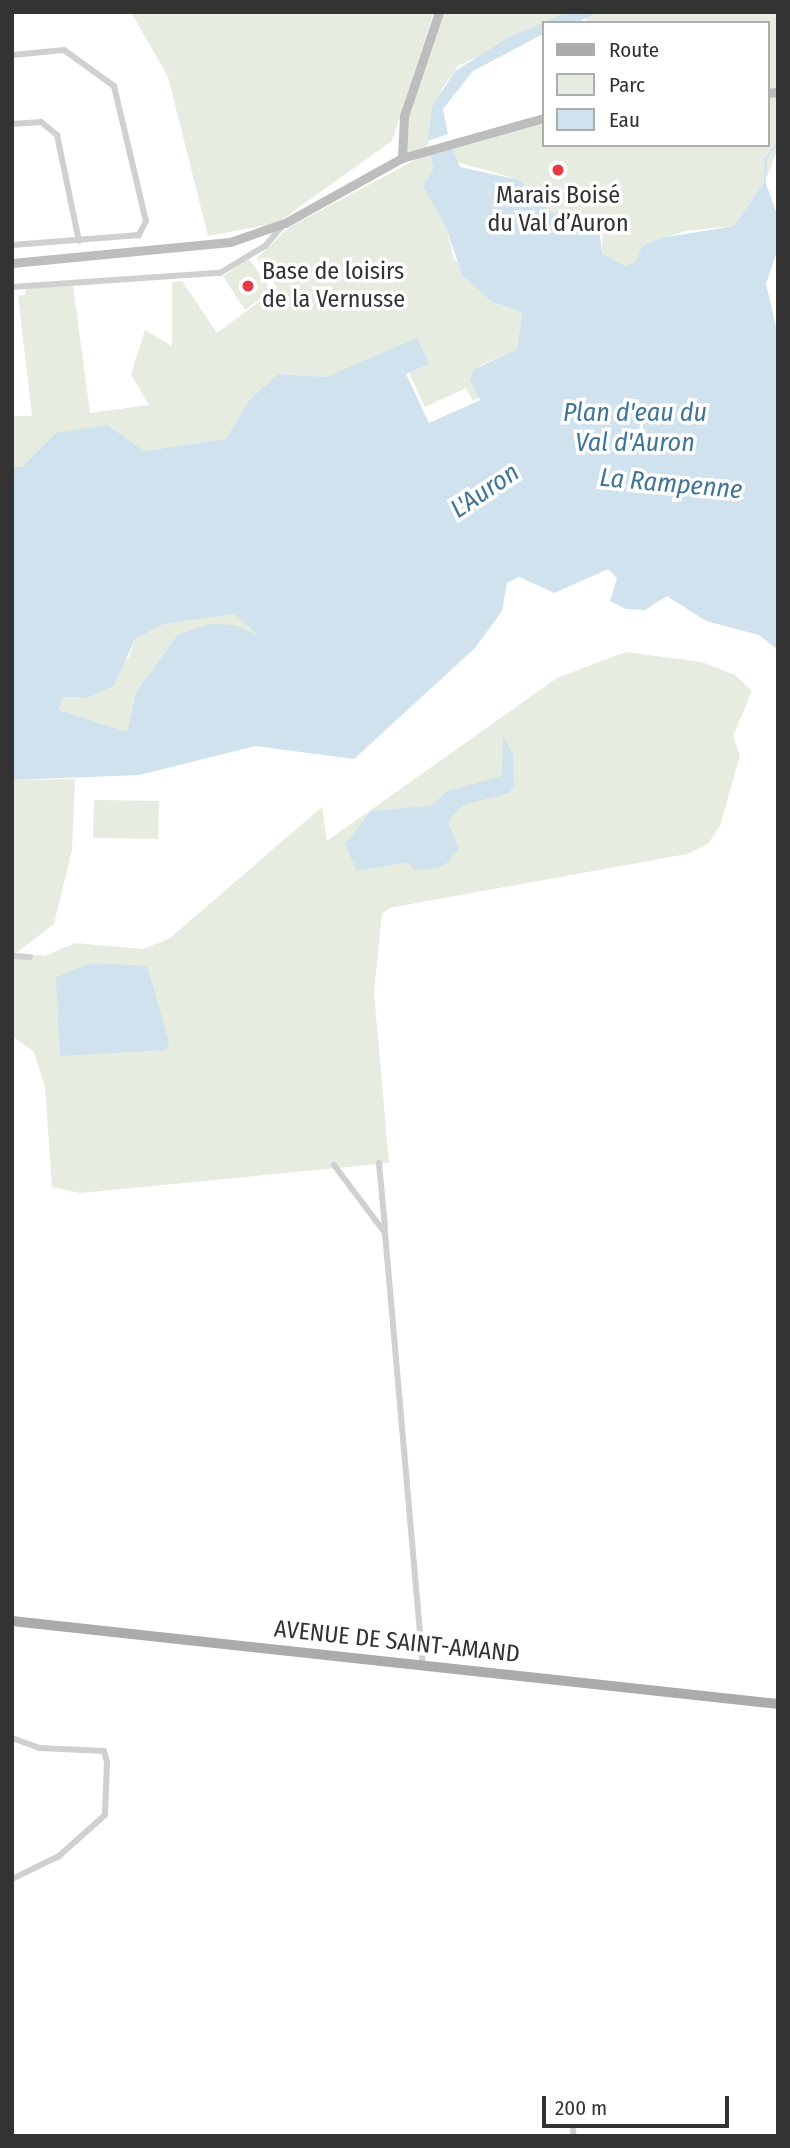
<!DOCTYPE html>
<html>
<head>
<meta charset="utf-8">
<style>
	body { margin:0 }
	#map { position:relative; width:790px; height:2148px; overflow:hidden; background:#fff; font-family:"Fira Sans Condensed",sans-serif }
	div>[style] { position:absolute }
	.green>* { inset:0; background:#e6ecdf }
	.water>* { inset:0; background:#cfe2ee }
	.stream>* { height:2px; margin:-1px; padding:0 1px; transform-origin:1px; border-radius:1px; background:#cfe2ee }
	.street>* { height:6px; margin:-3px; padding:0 3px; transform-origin:3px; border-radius:3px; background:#d0d0d0 }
	.secondary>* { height:9px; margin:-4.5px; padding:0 4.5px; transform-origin:4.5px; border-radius:4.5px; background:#bdbdbd }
	.primary>* { height:10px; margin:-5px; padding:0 5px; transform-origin:5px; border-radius:5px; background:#ababab }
	.dots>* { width:19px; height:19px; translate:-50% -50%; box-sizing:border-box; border:4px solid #fff; border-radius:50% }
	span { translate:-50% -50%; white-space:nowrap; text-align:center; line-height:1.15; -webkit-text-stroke:7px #fff; paint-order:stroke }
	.poi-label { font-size:24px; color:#333 }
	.left { translate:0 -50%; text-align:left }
	.street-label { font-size:24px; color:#333 }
	.water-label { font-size:26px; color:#3f7597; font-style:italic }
	.frame { position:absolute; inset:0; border:14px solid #333; pointer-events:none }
	.legend { position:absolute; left:542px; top:21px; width:228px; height:126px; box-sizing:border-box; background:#fff; border:2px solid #adadad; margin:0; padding:9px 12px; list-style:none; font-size:21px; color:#333 }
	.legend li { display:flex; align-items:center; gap:14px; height:35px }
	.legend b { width:35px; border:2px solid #adadad }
	.scale { position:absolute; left:542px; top:2096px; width:187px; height:32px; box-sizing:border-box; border:4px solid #333; border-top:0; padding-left:9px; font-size:21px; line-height:24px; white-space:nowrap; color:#333; -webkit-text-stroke:5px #fff; paint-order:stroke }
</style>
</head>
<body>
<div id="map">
	<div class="green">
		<div style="clip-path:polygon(131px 12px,434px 12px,392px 141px,277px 223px,208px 236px,168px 77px)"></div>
		<div style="clip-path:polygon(439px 12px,569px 12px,458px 66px,442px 89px,427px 148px,402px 158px,404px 116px)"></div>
		<div style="clip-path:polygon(585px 12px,778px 12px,778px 148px,765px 181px,734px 226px,685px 231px,642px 246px,636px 261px,626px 266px,602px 253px,603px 225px,552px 212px,510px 177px,453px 161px,450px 140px,543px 118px,543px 145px,767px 145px,767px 23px,586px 23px)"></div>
		<div style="clip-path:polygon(430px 152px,433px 169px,423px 187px,446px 227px,454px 259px,498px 304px,522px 313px,517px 349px,479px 366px,480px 397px,473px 401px,466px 388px,425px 407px,409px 373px,429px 364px,350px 369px,326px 377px,278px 374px,226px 439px,144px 451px,108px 425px,21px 467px,12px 466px,12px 416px,32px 416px,18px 295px,25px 295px,26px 288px,73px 285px,90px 413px,149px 405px,131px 374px,145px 330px,172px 346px,172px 282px,182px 281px,217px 333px,277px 288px,257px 258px,288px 228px)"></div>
		<div style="clip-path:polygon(249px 259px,272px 290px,245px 310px,223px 276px)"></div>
		<div style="clip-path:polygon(234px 614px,260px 636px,210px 624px,178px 634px,136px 692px,127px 732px,59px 710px,63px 697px,86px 698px,129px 657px,135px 639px,164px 624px)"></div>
		<div style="clip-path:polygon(626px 652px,702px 662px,735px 675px,752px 691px,733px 736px,740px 755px,720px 826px,708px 844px,687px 854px,389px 908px,382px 914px,374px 992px,389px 1163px,80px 1193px,52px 1187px,45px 1088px,34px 1052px,12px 1036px,12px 780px,75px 779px,72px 850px,54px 924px,16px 953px,45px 956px,75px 943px,144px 949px,170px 938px,322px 807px,327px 841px,557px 678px)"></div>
		<div style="clip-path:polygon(94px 800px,159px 801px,158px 839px,93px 838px)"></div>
	</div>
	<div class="water">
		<div style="clip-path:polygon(568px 12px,599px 12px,576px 23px,543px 23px,543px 34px,473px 71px,443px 109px,448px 134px,428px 141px,432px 107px,455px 71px,509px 37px,547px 21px)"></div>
		<div style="clip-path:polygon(evenodd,452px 148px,460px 167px,519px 180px,552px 212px,598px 220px,602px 253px,626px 266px,636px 261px,642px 246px,661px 238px,734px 226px,765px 181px,778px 217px,778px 248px,766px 284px,778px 335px,778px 650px,759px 635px,706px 621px,667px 596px,645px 610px,626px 609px,610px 601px,617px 578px,608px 569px,554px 593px,519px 577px,507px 583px,502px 611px,475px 648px,354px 759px,255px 746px,139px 775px,12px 780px,12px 466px,22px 467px,56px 433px,108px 425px,144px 451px,226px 439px,249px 401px,278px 374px,326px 377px,417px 338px,429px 364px,406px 374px,429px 423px,480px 400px,470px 380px,473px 370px,517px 349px,522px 313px,491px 301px,462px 275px,446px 227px,423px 187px,433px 169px,430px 152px,452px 148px,234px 614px,259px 636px,235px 625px,210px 624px,178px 634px,136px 692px,127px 732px,59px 710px,63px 697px,86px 698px,114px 686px,135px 639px,164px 624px,234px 614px)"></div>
		<div style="clip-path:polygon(503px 736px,513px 755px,514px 786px,509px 793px,463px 805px,448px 821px,459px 849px,444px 866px,415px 871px,408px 862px,357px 871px,345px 844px,371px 811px,431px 806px,447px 791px,502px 776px)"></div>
		<div style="clip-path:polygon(92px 963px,147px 966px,169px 1042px,166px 1050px,60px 1056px,56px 977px)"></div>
	</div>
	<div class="stream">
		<div style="left:765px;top:182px;width:24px;rotate:-88deg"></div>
		<div style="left:766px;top:158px;width:20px;rotate:-53deg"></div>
	</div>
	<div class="street">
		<div style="left:12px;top:55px;width:52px;rotate:-5.5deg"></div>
		<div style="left:64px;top:50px;width:62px;rotate:35.8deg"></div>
		<div style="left:114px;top:86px;width:139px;rotate:76.7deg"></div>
		<div style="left:146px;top:221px;width:16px;rotate:117deg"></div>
		<div style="left:139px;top:235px;width:127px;rotate:175.5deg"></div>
		<div style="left:12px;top:124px;width:29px;rotate:-4deg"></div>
		<div style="left:41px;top:122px;width:21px;rotate:39deg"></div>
		<div style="left:57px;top:135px;width:108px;rotate:78.3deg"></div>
		<div style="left:12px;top:287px;width:208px;rotate:-3.9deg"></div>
		<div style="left:220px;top:273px;width:52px;rotate:-31deg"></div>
		<div style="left:265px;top:246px;width:30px;rotate:-49deg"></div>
		<div style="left:12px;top:956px;width:18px;rotate:3deg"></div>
		<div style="left:379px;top:1163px;width:65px;rotate:84.7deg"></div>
		<div style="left:334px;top:1165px;width:85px;rotate:53.1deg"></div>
		<div style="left:385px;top:1233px;width:435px;rotate:85deg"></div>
		<div style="left:12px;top:1738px;width:30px;rotate:20deg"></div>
		<div style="left:40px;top:1748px;width:64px;rotate:2.7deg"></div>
		<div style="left:104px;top:1751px;width:11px;rotate:75deg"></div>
		<div style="left:107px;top:1762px;width:53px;rotate:92.2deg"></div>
		<div style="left:105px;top:1815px;width:62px;rotate:138.3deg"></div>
		<div style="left:59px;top:1856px;width:52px;rotate:153.9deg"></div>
		<div style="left:573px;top:2130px;width:6px;rotate:81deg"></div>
	</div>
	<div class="secondary">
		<div style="left:767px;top:93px;width:11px;rotate:-5deg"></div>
		<div style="left:402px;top:158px;width:42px;rotate:-87.3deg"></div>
		<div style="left:404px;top:116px;width:110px;rotate:-71.4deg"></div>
		<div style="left:12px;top:263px;width:219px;rotate:-5.5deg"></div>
		<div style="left:230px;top:242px;width:58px;rotate:-19.1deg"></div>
		<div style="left:285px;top:223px;width:134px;rotate:-29.1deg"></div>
		<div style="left:402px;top:158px;width:147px;rotate:-15.8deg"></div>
	</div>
	<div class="primary">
		<div style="left:12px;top:1621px;width:770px;rotate:6.18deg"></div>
	</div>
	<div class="dots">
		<div style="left:558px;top:170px;background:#e63946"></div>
		<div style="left:248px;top:286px;background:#e63946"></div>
	</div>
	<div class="poi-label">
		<span style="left:558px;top:210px">Marais Boisé<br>du Val d’Auron</span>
		<span class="left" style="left:262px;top:286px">Base de loisirs<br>de la Vernusse</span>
	</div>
	<div class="street-label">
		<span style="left:397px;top:1642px;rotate:6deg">AVENUE DE SAINT-AMAND</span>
	</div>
	<div class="water-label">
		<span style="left:635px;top:428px">Plan d'eau du<br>Val d'Auron</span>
		<span style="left:671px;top:484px;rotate:5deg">La Rampenne</span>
		<span style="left:485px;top:491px;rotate:-34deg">L'Auron</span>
	</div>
	<div class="frame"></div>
	<ul class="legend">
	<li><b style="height:9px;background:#ababab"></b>Route</li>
	<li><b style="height:19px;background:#e6ecdf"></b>Parc</li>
	<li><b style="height:19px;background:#cfe2ee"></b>Eau</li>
	</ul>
	<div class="scale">200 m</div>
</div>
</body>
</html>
